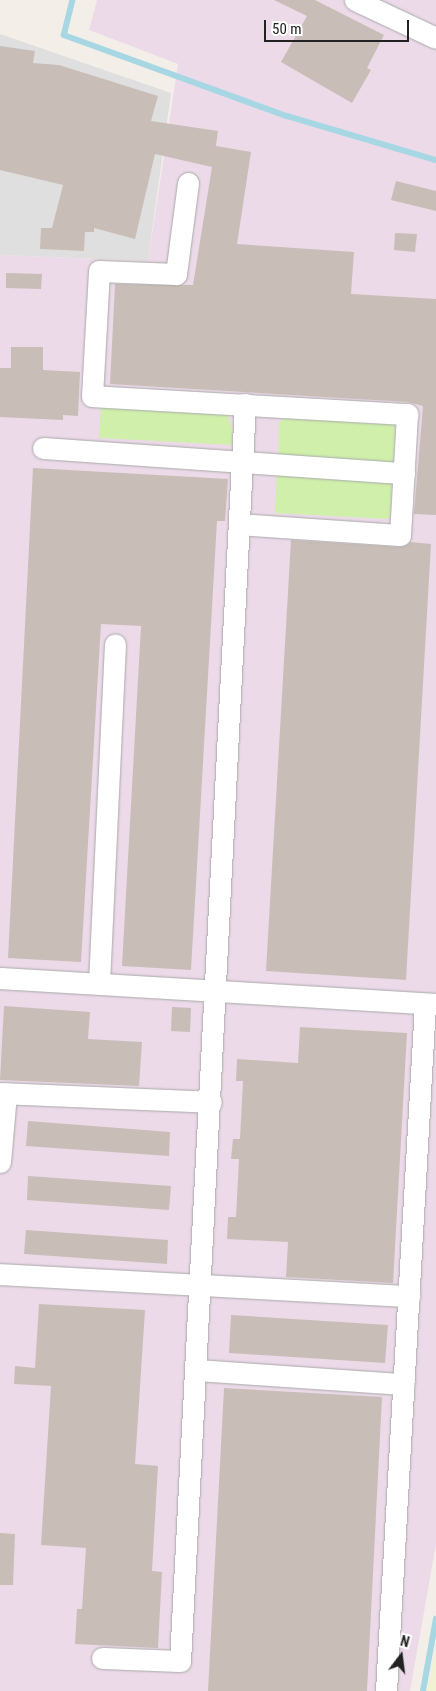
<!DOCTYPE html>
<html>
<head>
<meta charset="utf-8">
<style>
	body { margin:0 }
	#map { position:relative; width:436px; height:1691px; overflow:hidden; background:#f3efe8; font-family:"Roboto Condensed",sans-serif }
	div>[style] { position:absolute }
	.residential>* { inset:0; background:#e0dfdf }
	.industrial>* { inset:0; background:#ecdae9 }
	.farmland>* { inset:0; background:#f1f2d3 }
	.grass>* { inset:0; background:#cfefab }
	.stream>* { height:5.5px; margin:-2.75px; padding:0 2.75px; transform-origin:2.75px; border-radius:2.75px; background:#a6d7e3 }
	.building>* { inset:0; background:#c8beb7 }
	.roads { filter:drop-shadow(0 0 1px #a9a9a9) drop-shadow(0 0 1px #a9a9a9) }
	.minor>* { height:21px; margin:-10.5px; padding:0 10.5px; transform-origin:10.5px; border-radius:10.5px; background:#fff }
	span { translate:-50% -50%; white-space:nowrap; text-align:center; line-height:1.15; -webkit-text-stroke:4.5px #fff; paint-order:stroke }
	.north { position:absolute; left:376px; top:1631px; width:50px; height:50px; -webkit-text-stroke:4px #fff; paint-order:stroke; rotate:15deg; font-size:14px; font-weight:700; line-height:20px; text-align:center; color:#222 }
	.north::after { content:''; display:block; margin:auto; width:18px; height:22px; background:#222; clip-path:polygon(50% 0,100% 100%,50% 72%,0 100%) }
	.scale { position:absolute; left:264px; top:20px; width:145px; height:22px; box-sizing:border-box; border:2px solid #222; border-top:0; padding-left:6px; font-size:15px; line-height:18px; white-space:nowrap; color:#222; -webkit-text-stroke:4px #fff; paint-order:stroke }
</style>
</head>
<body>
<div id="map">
	<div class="residential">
		<div style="clip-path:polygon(0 34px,171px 93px,148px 261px,0 255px)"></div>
	</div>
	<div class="industrial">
		<div style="clip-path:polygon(97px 0,436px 0,436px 1544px,410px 1691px,0 1691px,0 255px,148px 261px,178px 64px,89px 30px)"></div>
	</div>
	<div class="farmland">
		<div style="clip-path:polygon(436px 1648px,436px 1691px,427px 1691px)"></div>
	</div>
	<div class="grass">
		<div style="clip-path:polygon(101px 405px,226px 412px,233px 430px,232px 445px,99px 438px)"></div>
		<div style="clip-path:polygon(284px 418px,395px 424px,393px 466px,278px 455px,279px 423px)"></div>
		<div style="clip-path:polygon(277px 473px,393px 480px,390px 516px,387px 519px,275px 513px)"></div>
	</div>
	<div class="stream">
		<div style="left:73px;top:0;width:36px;rotate:104deg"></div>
		<div style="left:64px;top:35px;width:237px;rotate:20deg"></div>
		<div style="left:287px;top:116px;width:155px;rotate:16.5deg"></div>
		<div style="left:423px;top:1691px;width:73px;rotate:-79.8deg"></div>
	</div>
	<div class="building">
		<div style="clip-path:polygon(274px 0,315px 0,384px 35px,367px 68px,371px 70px,352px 103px,281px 62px,307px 16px)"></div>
		<div style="clip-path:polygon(0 46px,35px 51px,33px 63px,59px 65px,158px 96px,151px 121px,218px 131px,216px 146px,251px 152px,237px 244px,354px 252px,351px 294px,436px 299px,436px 515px,414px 514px,423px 406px,408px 402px,110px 384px,115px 284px,193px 285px,212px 167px,155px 154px,135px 239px,94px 228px,94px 232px,85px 232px,84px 251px,40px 249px,41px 228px,52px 228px,63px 185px,0 170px)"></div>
		<div style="clip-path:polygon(396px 181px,436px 191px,436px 211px,391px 200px)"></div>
		<div style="clip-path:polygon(395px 233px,417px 234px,415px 252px,394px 250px)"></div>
		<div style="clip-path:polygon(6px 273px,42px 274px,41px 289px,6px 288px)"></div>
		<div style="clip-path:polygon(11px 347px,43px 347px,43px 370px,80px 372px,78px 416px,63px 415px,63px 420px,0 417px,0 368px,11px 368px)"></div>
		<div style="clip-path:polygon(33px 468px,228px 479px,225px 521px,217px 521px,191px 970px,122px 966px,141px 626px,101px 624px,81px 962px,8px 958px)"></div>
		<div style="clip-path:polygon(291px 540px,399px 547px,410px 542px,431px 544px,406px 980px,266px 971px)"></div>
		<div style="clip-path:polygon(4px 1006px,90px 1012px,88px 1039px,142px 1042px,139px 1086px,0 1080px)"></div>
		<div style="clip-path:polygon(172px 1007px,191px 1008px,190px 1032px,171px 1031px)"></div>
		<div style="clip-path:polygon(300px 1027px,407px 1033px,393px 1283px,286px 1277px,288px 1242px,227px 1239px,228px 1217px,236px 1217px,239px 1159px,231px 1159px,233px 1139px,240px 1139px,243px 1081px,236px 1081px,237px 1059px,298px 1063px)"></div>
		<div style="clip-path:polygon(28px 1121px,170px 1132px,169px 1156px,26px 1146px)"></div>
		<div style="clip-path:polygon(28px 1176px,171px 1186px,169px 1210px,27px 1200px)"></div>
		<div style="clip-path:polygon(26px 1230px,168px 1240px,167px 1264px,24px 1254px)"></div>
		<div style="clip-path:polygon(39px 1304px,145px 1310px,135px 1464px,158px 1466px,152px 1571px,162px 1572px,158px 1648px,75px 1644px,77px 1609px,82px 1609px,86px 1548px,41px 1545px,51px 1386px,14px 1384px,15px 1366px,35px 1368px)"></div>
		<div style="clip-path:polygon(231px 1315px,388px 1325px,385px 1363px,229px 1353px)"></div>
		<div style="clip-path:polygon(224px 1388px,382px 1397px,367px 1691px,208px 1691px)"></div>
		<div style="clip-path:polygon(0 1533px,15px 1534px,13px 1585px,0 1585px)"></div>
	</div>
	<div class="roads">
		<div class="minor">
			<div style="left:355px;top:0;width:89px;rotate:25.1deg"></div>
			<div style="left:188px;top:183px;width:92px;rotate:97.5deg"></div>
			<div style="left:176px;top:274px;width:77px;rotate:-177.8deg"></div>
			<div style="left:99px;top:271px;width:125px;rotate:93.2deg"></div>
			<div style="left:92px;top:396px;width:316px;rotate:3.3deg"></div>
			<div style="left:407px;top:414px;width:121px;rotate:93.3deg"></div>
			<div style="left:400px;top:535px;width:160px;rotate:-176.1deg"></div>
			<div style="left:43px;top:448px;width:362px;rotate:4deg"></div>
			<div style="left:0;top:978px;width:437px;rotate:3.4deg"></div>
			<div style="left:99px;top:983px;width:339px;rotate:-87.3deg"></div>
			<div style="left:0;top:1093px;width:211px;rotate:2.4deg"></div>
			<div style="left:0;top:1162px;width:69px;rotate:-85deg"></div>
			<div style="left:0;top:1274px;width:410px;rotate:3.1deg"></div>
			<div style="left:196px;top:1370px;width:208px;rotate:3.9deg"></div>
			<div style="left:102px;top:1658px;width:78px;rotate:2.2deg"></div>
			<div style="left:180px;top:1661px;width:1259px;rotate:-87.04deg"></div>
			<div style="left:386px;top:1691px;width:688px;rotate:-86.75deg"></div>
		</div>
	</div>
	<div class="north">N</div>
	<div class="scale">50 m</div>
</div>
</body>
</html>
